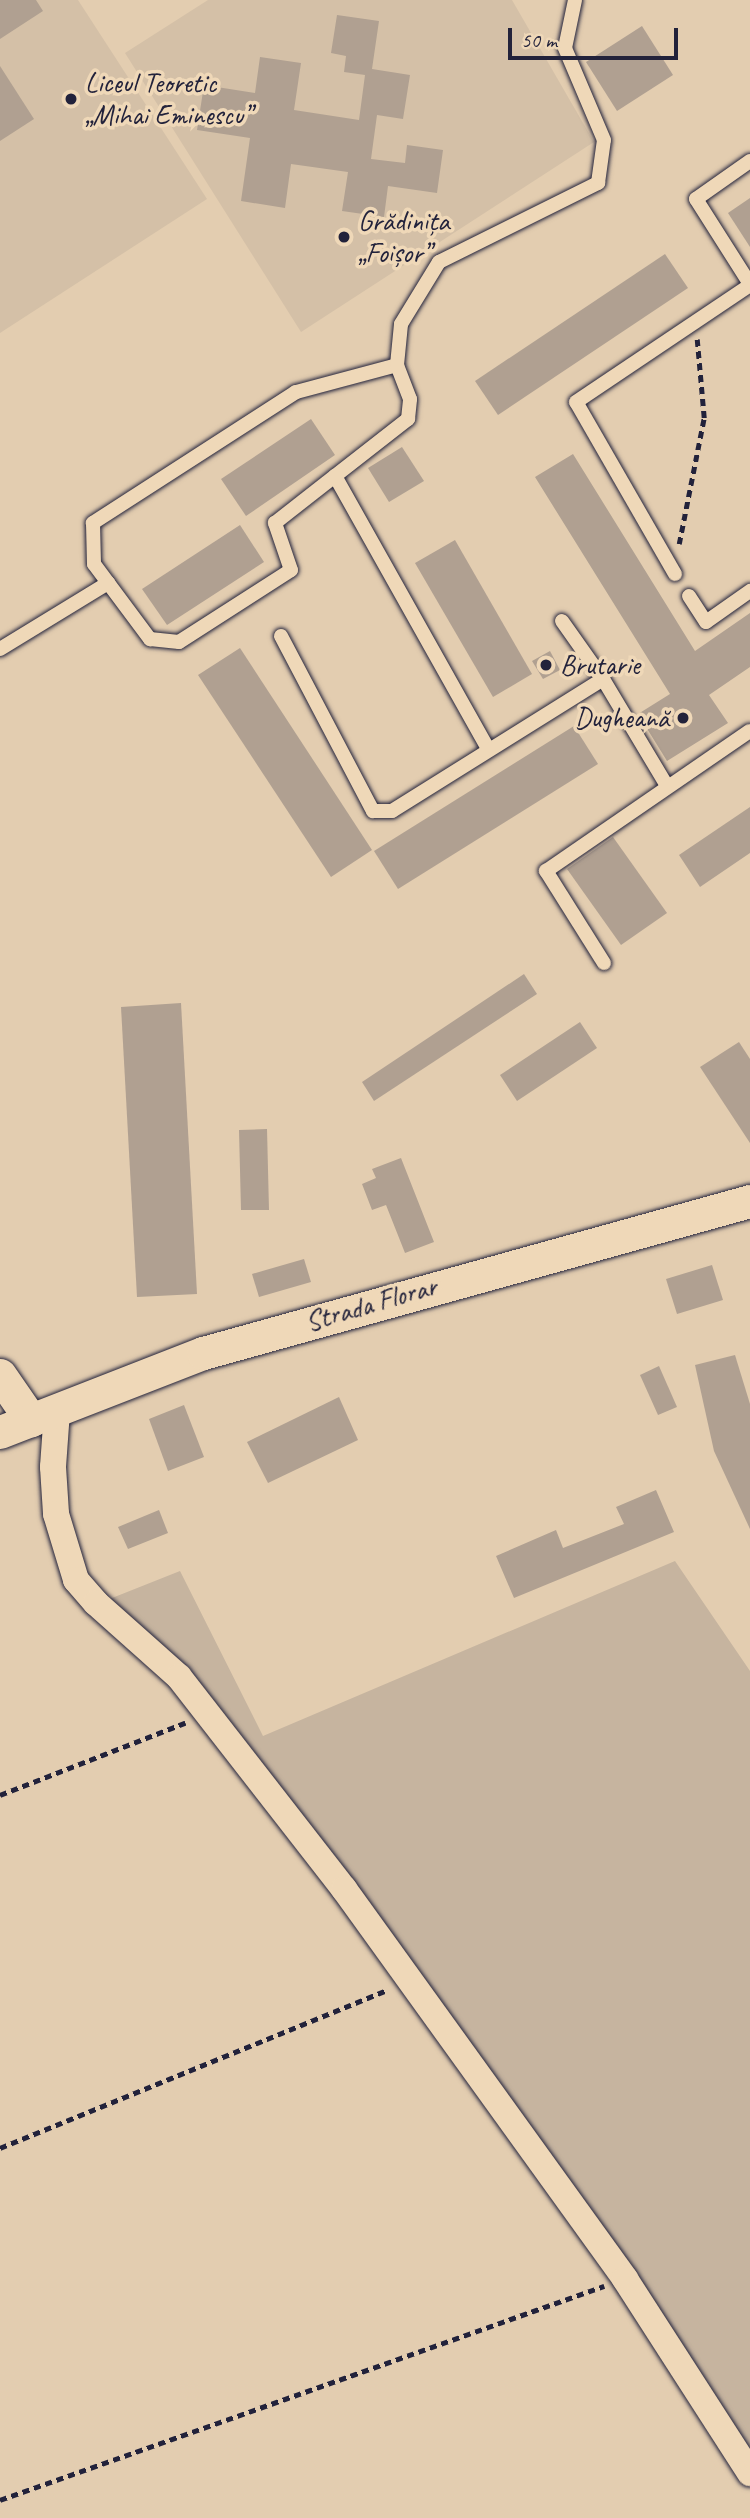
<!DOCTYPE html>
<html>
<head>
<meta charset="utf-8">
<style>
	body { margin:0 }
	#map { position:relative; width:750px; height:2518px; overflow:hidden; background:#e3cdb0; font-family:Caveat,sans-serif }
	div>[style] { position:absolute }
	.built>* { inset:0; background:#d4c0a7 }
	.green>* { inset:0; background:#c6b49f }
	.building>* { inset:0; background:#b0a091 }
	.path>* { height:4.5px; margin-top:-2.25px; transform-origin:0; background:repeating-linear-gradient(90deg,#22223b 0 7px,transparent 0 12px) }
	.roads { filter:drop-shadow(0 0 2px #22223b) drop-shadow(0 0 2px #22223b) }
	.service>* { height:14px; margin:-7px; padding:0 7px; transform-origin:7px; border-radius:7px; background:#efd8b8 }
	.minor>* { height:26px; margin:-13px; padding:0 13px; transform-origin:13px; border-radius:13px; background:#efd8b8 }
	.tertiary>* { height:33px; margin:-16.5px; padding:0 16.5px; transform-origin:16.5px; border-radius:16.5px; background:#efd8b8 }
	.dots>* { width:19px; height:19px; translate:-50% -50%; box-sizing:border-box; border:4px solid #efd8b8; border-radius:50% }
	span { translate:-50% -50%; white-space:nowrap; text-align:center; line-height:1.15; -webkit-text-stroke:7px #efd8b8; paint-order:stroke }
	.poi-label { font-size:28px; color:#22223b }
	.left { translate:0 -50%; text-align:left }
	.right { translate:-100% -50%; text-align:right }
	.street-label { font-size:28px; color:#22223b }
	.scale { position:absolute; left:508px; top:28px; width:170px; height:32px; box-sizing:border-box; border:4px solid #22223b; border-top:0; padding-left:9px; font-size:21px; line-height:24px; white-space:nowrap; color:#22223b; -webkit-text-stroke:5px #efd8b8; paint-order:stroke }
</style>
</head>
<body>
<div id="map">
	<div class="built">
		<div style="clip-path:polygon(0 0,78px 0,207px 199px,0 333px)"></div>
		<div style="clip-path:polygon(208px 0,512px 0,594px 142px,301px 332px,125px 53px)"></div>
	</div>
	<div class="green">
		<div style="clip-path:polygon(675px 1561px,750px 1671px,750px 2456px,634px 2275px,107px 1600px,180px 1571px,263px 1736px)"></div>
	</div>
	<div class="building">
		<div style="clip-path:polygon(0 0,36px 0,43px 11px,0 39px)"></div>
		<div style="clip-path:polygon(337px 15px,379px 21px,372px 69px,410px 75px,403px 119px,377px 115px,371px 159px,405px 163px,407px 145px,443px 150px,437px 193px,388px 186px,384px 217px,342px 211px,348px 172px,291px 164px,285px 208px,241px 201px,250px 138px,197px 130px,204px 85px,255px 93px,260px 57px,301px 63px,294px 110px,359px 120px,365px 75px,344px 72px,346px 56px,331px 53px)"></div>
		<div style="clip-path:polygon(642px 26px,673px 75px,617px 111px,586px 62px)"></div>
		<div style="clip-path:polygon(0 66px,34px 119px,0 141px)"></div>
		<div style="clip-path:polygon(750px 198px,750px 247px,728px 213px)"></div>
		<div style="clip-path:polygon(665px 254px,688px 288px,498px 415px,475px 381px)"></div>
		<div style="clip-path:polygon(311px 419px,335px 455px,246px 516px,221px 479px)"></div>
		<div style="clip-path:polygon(402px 447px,424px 481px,389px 502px,368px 468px)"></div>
		<div style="clip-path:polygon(573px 454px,695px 651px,750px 613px,750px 667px,709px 695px,728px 723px,667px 761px,638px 714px,670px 694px,535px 477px)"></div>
		<div style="clip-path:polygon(240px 525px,264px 562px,167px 625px,142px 589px)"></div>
		<div style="clip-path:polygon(455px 540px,532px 674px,493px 697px,415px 563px)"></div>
		<div style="clip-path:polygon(240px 648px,372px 850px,331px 877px,198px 675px)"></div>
		<div style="clip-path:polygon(550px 651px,560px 670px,543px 679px,532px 661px)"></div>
		<div style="clip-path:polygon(574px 726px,598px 764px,398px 889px,374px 851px)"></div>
		<div style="clip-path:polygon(750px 807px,750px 853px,700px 887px,679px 855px)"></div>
		<div style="clip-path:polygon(613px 837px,667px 913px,621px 945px,567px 869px)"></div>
		<div style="clip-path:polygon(524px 974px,537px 994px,374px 1101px,362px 1082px)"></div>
		<div style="clip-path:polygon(181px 1003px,197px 1294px,137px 1297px,121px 1007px)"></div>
		<div style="clip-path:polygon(580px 1022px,597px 1048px,517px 1101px,500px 1075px)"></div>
		<div style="clip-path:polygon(739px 1042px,750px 1059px,750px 1143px,700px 1067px)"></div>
		<div style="clip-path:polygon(267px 1129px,269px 1210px,241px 1210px,239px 1130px)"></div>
		<div style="clip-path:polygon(401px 1158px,434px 1242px,405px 1253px,386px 1205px,372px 1210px,362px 1184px,376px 1178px,372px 1169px)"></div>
		<div style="clip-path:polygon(304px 1259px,311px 1282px,259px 1297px,252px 1274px)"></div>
		<div style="clip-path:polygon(712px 1265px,723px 1300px,677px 1314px,666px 1279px)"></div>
		<div style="clip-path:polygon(735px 1355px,750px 1404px,750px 1529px,714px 1451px,695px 1365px)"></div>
		<div style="clip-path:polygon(659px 1366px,677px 1407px,658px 1415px,640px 1375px)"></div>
		<div style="clip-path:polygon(339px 1397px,358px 1440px,268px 1483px,247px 1442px)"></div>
		<div style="clip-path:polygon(184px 1405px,204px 1457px,168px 1471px,149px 1419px)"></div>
		<div style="clip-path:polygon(656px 1490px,674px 1532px,514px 1598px,496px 1556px,556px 1530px,563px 1548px,624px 1524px,616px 1507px)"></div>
		<div style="clip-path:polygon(159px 1510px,168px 1533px,128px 1549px,118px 1527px)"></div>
	</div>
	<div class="path">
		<div style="left:679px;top:544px;width:128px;rotate:-78.8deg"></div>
		<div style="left:704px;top:418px;width:79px;rotate:-95.1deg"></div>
		<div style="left:0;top:1795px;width:199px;rotate:-21.3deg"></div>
		<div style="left:0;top:2148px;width:419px;rotate:-22.2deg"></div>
		<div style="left:0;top:2500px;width:641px;rotate:-19.51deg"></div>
	</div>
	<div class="roads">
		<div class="service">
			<div style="left:750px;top:161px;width:66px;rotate:144.9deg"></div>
			<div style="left:696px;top:199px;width:101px;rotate:57.6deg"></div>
			<div style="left:397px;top:365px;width:105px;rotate:165deg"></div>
			<div style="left:296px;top:392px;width:242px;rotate:147.2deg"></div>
			<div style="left:93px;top:523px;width:41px;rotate:88.6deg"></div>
			<div style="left:94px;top:564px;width:94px;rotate:53.3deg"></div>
			<div style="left:150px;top:639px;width:29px;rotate:6deg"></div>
			<div style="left:179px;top:642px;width:133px;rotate:-32.7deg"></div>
			<div style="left:291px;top:570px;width:50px;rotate:-108.8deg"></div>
			<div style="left:275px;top:523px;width:76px;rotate:-38.1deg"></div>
			<div style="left:335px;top:476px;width:313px;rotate:60.7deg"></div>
			<div style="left:335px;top:476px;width:93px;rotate:-38deg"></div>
			<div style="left:408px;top:419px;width:20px;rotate:-84deg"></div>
			<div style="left:410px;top:399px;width:36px;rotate:-111deg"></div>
			<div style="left:397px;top:365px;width:41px;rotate:-84.4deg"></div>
			<div style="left:401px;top:324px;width:73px;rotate:-58.5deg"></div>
			<div style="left:439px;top:262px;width:178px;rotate:-26.4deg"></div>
			<div style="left:598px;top:183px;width:43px;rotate:-82.1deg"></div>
			<div style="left:604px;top:140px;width:100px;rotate:-113deg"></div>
			<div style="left:565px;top:48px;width:49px;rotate:-78.2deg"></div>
			<div style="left:675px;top:574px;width:198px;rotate:-119.9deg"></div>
			<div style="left:576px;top:402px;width:210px;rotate:-33.9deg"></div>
			<div style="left:689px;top:596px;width:31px;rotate:57deg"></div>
			<div style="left:706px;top:622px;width:54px;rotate:-35.2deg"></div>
			<div style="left:281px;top:636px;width:198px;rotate:62.3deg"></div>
			<div style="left:373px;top:811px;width:19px"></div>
			<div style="left:392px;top:811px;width:249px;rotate:-32deg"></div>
			<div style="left:603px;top:679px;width:71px;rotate:-125.3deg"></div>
			<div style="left:0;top:649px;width:127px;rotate:-31.4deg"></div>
			<div style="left:603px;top:679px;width:125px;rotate:59.1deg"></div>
			<div style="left:604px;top:963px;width:109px;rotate:-122.2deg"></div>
			<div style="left:546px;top:871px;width:247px;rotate:-34.5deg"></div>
		</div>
		<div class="minor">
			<div style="left:57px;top:1411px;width:56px;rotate:94.1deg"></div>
			<div style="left:53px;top:1467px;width:47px;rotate:86.3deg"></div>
			<div style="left:56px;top:1514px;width:69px;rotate:73.1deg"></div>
			<div style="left:76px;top:1580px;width:30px;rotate:49deg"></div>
			<div style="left:96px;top:1603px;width:111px;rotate:41.7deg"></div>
			<div style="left:179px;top:1677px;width:269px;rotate:52.1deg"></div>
			<div style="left:344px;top:1889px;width:481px;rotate:54.2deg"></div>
			<div style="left:625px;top:2279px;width:231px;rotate:57.2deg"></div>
		</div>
		<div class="tertiary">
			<div style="left:0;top:1375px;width:55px;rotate:55.4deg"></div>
			<div style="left:0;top:1432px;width:218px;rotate:-21.3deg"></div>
			<div style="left:203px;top:1353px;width:568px;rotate:-15.53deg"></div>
		</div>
	</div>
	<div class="dots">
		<div style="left:71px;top:99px;background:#22223b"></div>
		<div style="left:344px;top:237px;background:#22223b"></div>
		<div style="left:546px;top:665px;background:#22223b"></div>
		<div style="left:683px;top:718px;background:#22223b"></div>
	</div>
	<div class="poi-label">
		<span class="left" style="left:85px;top:99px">Liceul Teoretic<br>„Mihai Eminescu”</span>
		<span class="left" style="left:358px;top:237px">Grădinița<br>„Foișor”</span>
		<span class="left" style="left:560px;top:665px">Brutarie</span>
		<span class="right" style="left:669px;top:718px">Dugheană</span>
	</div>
	<div class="street-label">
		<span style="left:371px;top:1304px;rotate:-16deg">Strada Florar</span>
	</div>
	<div class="scale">50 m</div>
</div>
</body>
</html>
